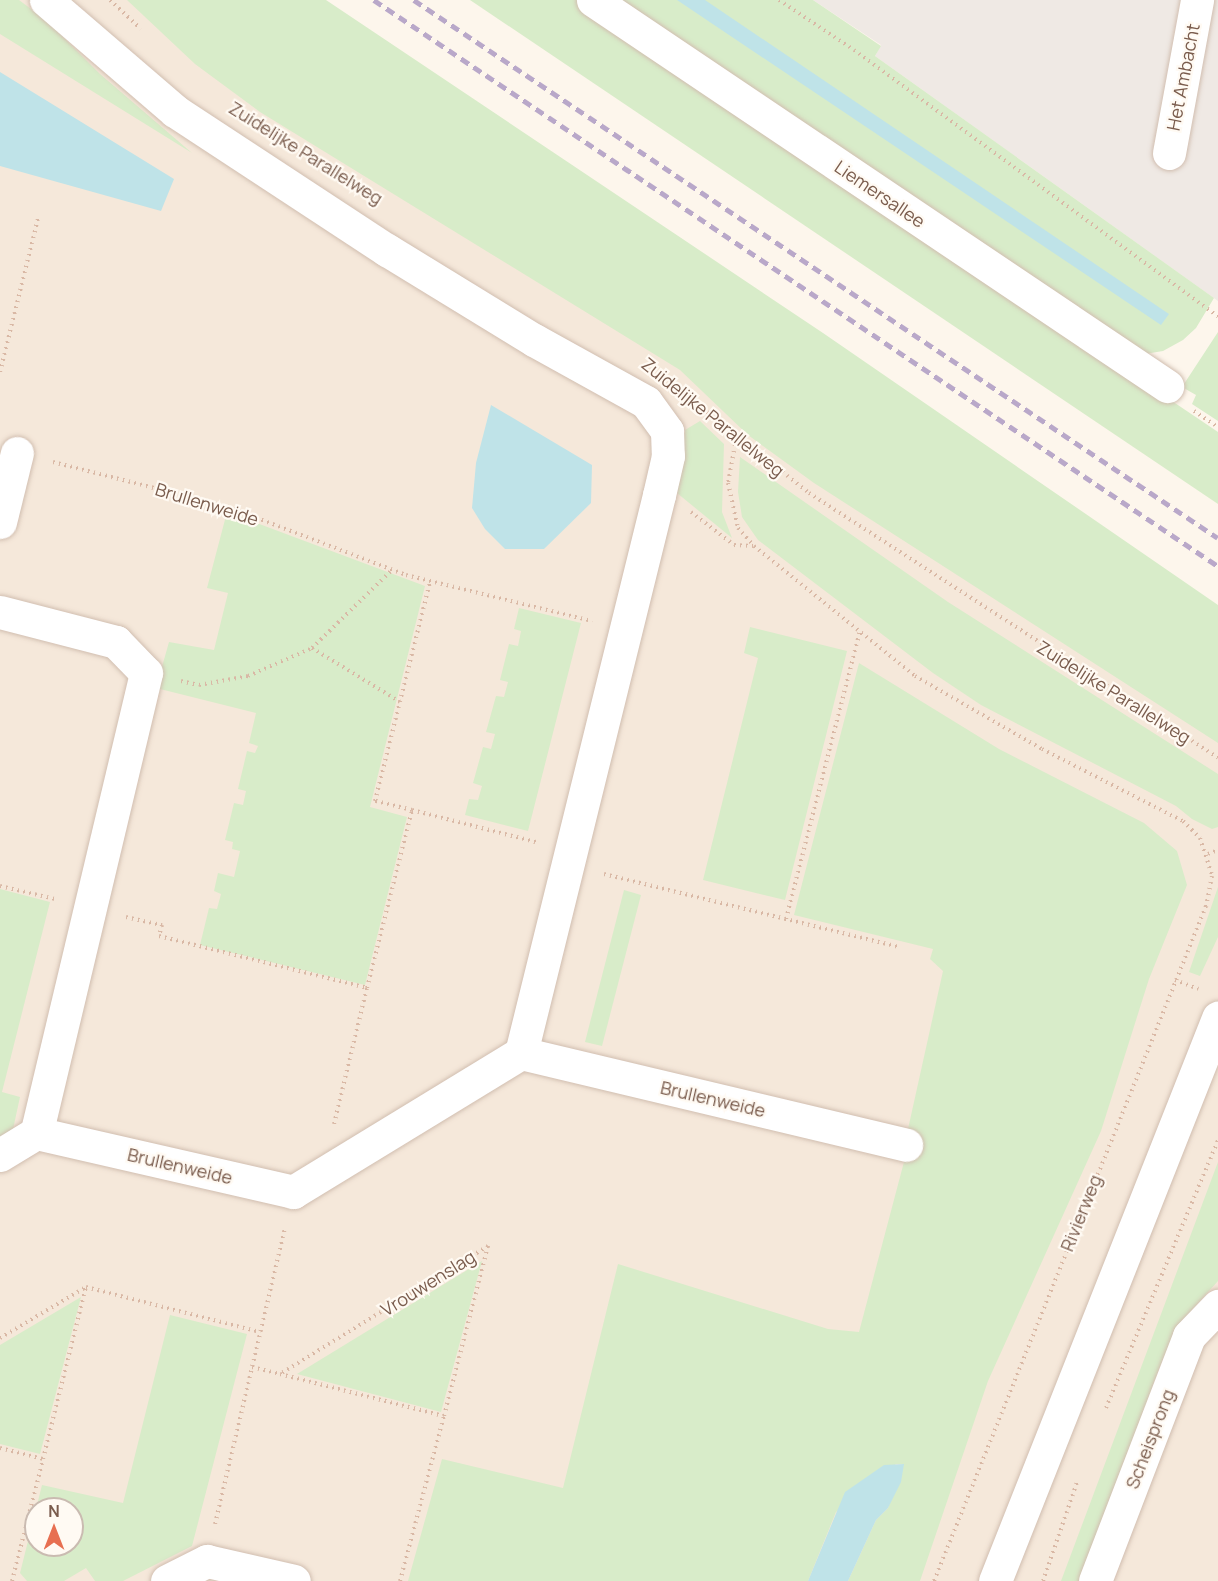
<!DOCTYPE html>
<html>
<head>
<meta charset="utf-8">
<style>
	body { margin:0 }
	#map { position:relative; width:1218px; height:1581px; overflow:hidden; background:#fdf6ec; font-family:Manrope,sans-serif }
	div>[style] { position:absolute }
	.residential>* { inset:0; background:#f5e8da }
	.industrial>* { inset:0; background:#efe9e4 }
	.green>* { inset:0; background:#d8ecc9 }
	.water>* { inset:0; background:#bfe3e8 }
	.path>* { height:4px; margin-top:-2px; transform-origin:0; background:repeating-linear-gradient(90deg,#d9b8a5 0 1.5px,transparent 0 6px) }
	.roads { filter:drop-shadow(0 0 2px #d1beb0) drop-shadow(0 0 2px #d1beb0) }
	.minor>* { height:33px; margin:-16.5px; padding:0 16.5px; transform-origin:16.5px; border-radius:16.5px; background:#fff }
	.tertiary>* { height:33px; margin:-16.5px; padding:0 16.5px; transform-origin:16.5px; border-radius:16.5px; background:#fff }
	.rail>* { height:4.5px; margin-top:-2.25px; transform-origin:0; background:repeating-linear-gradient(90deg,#b9a8c9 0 9px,transparent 0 15px) }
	span { translate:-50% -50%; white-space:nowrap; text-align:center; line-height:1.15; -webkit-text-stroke:4.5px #fffaf3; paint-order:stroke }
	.street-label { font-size:18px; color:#7a5c4d }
	.north { position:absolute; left:24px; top:1497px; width:60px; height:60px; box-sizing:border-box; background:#fffaf3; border:2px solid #cabbb1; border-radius:50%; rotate:0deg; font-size:16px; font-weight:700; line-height:24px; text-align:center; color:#7a5c4d }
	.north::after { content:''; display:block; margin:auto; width:21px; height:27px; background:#e76f51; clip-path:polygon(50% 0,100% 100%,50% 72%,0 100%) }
</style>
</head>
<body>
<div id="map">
	<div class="residential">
		<div style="clip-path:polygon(evenodd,0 0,231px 0,1218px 654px,1218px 1581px,0 1581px,0 0,36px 1509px,72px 1509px,72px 1545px,36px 1545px,36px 1509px)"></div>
	</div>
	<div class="industrial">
		<div style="clip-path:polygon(813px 0,1218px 0,1218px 301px,875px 56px,881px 45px)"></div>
	</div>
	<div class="green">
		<div style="clip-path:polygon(0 0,19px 0,47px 21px,100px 74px,192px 153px,0 34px)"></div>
		<div style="clip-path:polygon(127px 0,326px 0,823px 333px,1218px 605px,1218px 743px,814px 483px,748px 435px,680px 370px,260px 112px,195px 64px)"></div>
		<div style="clip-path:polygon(470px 0,576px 0,1218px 432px,1218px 504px)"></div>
		<div style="clip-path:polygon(610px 0,813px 0,881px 46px,875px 56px,1214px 298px,1196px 328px,1183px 340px,1163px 351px,1145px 354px)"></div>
		<div style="clip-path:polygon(1218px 332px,1218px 421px,1192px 404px,1196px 395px,1182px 387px)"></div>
		<div style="clip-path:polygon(700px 421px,724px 444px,722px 512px,732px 538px,677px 493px,685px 430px)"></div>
		<div style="clip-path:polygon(740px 457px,948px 602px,1218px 774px,1218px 827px,1212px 829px,1192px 819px,1176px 806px,981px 705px,933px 673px,758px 540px,742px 517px,738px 492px)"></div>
		<div style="clip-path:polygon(227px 512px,425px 586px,370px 807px,407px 817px,365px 985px,200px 945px,209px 908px,217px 909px,221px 894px,214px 891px,218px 873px,234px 877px,240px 851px,232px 849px,233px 842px,225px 840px,234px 803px,243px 805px,246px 791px,238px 789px,247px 751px,255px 753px,258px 746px,249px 743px,256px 713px,156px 688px,169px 642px,214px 650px,228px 593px,207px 588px)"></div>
		<div style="clip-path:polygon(519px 608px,581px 623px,528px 831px,465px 815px,469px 799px,478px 800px,482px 786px,473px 783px,483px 747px,491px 749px,495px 734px,486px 732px,496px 696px,504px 697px,508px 682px,500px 680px,509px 644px,518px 646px,521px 631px,514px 629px)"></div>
		<div style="clip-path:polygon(750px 627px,847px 651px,785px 900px,703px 880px,758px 658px,744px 653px)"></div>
		<div style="clip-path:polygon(859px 663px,999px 749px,1144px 823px,1177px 851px,1187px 885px,1149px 979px,1101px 1131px,988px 1381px,920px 1581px,848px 1581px,876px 1520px,888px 1508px,903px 1464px,896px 1464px,836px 1512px,808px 1581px,408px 1581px,442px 1459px,563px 1488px,618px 1264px,828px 1329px,859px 1332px,909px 1143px,908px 1129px,943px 971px,930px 959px,933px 949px,794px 915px)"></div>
		<div style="clip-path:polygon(1218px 887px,1218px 937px,1200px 976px,1189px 972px)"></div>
		<div style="clip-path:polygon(0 889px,50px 902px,2px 1092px,20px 1097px,12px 1134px,0 1141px)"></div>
		<div style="clip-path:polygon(624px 890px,641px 895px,602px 1046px,585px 1042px)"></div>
		<div style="clip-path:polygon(1218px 1162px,1218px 1281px,1181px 1322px,1161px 1364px,1079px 1581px,1061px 1581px)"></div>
		<div style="clip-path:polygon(482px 1261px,441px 1412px,297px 1374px)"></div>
		<div style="clip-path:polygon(81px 1297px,40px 1454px,0 1444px,0 1345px)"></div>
		<div style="clip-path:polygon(evenodd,170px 1315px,247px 1334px,192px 1546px,123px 1581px,95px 1581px,86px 1568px,64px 1581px,27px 1581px,20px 1573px,42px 1485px,123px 1503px,170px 1315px,36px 1509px,72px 1509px,72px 1545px,36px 1545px,36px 1509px)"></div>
	</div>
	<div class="water">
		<div style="clip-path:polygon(677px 0,705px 0,1169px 314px,1161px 325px)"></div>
		<div style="clip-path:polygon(0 72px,174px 179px,161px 211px,0 166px)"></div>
		<div style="clip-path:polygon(491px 405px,592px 465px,591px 503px,544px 549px,505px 549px,485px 529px,472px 508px,476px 463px)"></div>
		<div style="clip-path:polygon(904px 1464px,901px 1482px,888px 1508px,876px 1520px,848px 1581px,808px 1581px,845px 1492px,884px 1465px)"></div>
	</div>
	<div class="path">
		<div style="left:110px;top:0;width:42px;rotate:43.1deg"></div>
		<div style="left:779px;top:0;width:90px;rotate:33.7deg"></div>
		<div style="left:854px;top:50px;width:451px;rotate:36.2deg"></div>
		<div style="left:0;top:372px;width:158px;rotate:-76.1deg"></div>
		<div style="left:693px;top:401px;width:148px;rotate:38.4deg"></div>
		<div style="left:809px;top:493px;width:487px;rotate:32.9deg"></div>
		<div style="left:1194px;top:411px;width:29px;rotate:34deg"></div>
		<div style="left:736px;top:439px;width:45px;rotate:100.3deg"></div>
		<div style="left:728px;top:483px;width:46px;rotate:77.5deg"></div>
		<div style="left:738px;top:528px;width:24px;rotate:48deg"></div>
		<div style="left:754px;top:546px;width:207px;rotate:38.9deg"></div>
		<div style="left:915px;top:676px;width:146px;rotate:29.9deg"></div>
		<div style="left:1042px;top:749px;width:158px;rotate:27.1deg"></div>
		<div style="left:1183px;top:821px;width:24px;rotate:45deg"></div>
		<div style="left:1200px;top:838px;width:40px;rotate:72deg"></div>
		<div style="left:1212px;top:876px;width:31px;rotate:101deg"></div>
		<div style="left:1206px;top:906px;width:728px;rotate:111.95deg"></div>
		<div style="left:53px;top:462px;width:181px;rotate:14.4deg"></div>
		<div style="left:228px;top:507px;width:191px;rotate:20.9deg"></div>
		<div style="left:406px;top:575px;width:192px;rotate:13.9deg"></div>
		<div style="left:691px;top:512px;width:54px;rotate:37.5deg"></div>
		<div style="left:734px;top:545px;width:19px;rotate:3deg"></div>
		<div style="left:312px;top:648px;width:103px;rotate:31.5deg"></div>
		<div style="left:181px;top:681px;width:18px;rotate:13deg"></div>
		<div style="left:199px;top:685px;width:50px;rotate:-10.4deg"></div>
		<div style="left:248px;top:676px;width:70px;rotate:-23.6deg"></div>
		<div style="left:312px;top:648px;width:112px;rotate:-44.3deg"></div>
		<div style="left:412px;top:810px;width:128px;rotate:14.5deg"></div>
		<div style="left:1208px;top:854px;width:11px;rotate:-22deg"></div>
		<div style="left:604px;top:874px;width:305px;rotate:13.9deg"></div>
		<div style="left:0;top:886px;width:57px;rotate:13.3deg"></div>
		<div style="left:126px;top:917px;width:37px;rotate:13deg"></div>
		<div style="left:162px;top:925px;width:11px;rotate:105deg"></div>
		<div style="left:159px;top:936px;width:214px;rotate:14deg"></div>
		<div style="left:367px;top:988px;width:184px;rotate:-75.8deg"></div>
		<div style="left:412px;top:810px;width:38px;rotate:-166deg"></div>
		<div style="left:375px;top:801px;width:226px;rotate:-75.9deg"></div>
		<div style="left:786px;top:919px;width:297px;rotate:-75.6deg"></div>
		<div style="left:1175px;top:980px;width:25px;rotate:21deg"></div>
		<div style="left:334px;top:1124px;width:140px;rotate:-76.4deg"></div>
		<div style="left:0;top:1338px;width:100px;rotate:-30.7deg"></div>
		<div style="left:86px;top:1287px;width:180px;rotate:14.5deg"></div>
		<div style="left:252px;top:1367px;width:29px;rotate:14deg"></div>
		<div style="left:280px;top:1374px;width:169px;rotate:14.4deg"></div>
		<div style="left:444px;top:1416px;width:176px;rotate:-75.5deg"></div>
		<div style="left:488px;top:1246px;width:244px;rotate:148.4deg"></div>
		<div style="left:1106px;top:1408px;width:290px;rotate:-67.3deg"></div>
		<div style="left:0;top:1448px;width:44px;rotate:14.3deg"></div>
		<div style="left:43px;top:1459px;width:177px;rotate:-76deg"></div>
		<div style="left:215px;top:1524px;width:304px;rotate:-76.7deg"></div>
		<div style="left:12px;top:1581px;width:126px;rotate:-75.7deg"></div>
		<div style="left:400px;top:1581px;width:171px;rotate:-75.1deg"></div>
		<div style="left:1043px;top:1581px;width:105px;rotate:-71deg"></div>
	</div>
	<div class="roads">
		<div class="minor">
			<div style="left:46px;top:0;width:170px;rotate:40.7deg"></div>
			<div style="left:175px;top:111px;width:254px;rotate:33.3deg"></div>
			<div style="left:387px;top:250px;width:172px;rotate:31.5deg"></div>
			<div style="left:534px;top:340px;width:128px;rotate:29deg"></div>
			<div style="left:646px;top:402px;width:36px;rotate:54deg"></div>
			<div style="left:667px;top:431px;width:25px;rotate:88deg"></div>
			<div style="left:668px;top:456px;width:40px;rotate:103deg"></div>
			<div style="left:659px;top:495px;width:575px;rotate:103.89deg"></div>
			<div style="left:593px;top:0;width:692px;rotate:33.92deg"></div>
			<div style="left:1169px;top:153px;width:156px;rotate:-79.6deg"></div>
			<div style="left:0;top:522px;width:71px;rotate:-76.2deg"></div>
			<div style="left:0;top:612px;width:120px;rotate:14.5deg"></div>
			<div style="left:116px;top:642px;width:43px;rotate:45.9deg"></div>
			<div style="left:146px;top:673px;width:473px;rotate:103.4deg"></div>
			<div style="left:0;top:1155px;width:42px;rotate:-31.4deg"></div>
			<div style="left:36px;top:1133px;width:264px;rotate:12.9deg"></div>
			<div style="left:293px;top:1192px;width:267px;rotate:-31.4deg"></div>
			<div style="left:521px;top:1053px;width:396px;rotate:13.4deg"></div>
			<div style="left:167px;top:1581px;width:45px;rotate:-26.6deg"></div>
			<div style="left:207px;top:1561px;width:89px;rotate:12.9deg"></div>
			<div style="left:1095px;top:1581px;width:262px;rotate:-69deg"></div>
			<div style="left:1189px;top:1336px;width:42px;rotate:-46deg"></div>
		</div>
		<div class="tertiary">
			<div style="left:995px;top:1581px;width:606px;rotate:-68.39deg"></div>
		</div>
	</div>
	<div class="rail">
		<div style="left:374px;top:0;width:1016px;rotate:33.85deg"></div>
		<div style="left:414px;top:0;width:967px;rotate:33.79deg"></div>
	</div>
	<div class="street-label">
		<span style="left:1183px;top:77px;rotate:-79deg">Het Ambacht</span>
		<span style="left:306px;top:153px;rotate:32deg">Zuidelijke Parallelweg</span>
		<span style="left:880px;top:194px;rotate:34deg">Liemersallee</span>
		<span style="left:713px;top:417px;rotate:39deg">Zuidelijke Parallelweg</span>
		<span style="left:207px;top:504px;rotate:17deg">Brullenweide</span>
		<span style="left:1114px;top:692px;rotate:32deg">Zuidelijke Parallelweg</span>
		<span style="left:713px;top:1099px;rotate:13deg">Brullenweide</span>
		<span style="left:180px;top:1166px;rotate:13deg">Brullenweide</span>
		<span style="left:1081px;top:1213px;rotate:-68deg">Rivierweg</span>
		<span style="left:428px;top:1283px;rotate:-32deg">Vrouwenslag</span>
		<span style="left:1150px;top:1439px;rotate:-69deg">Scheisprong</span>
	</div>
	<div class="north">N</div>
</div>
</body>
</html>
